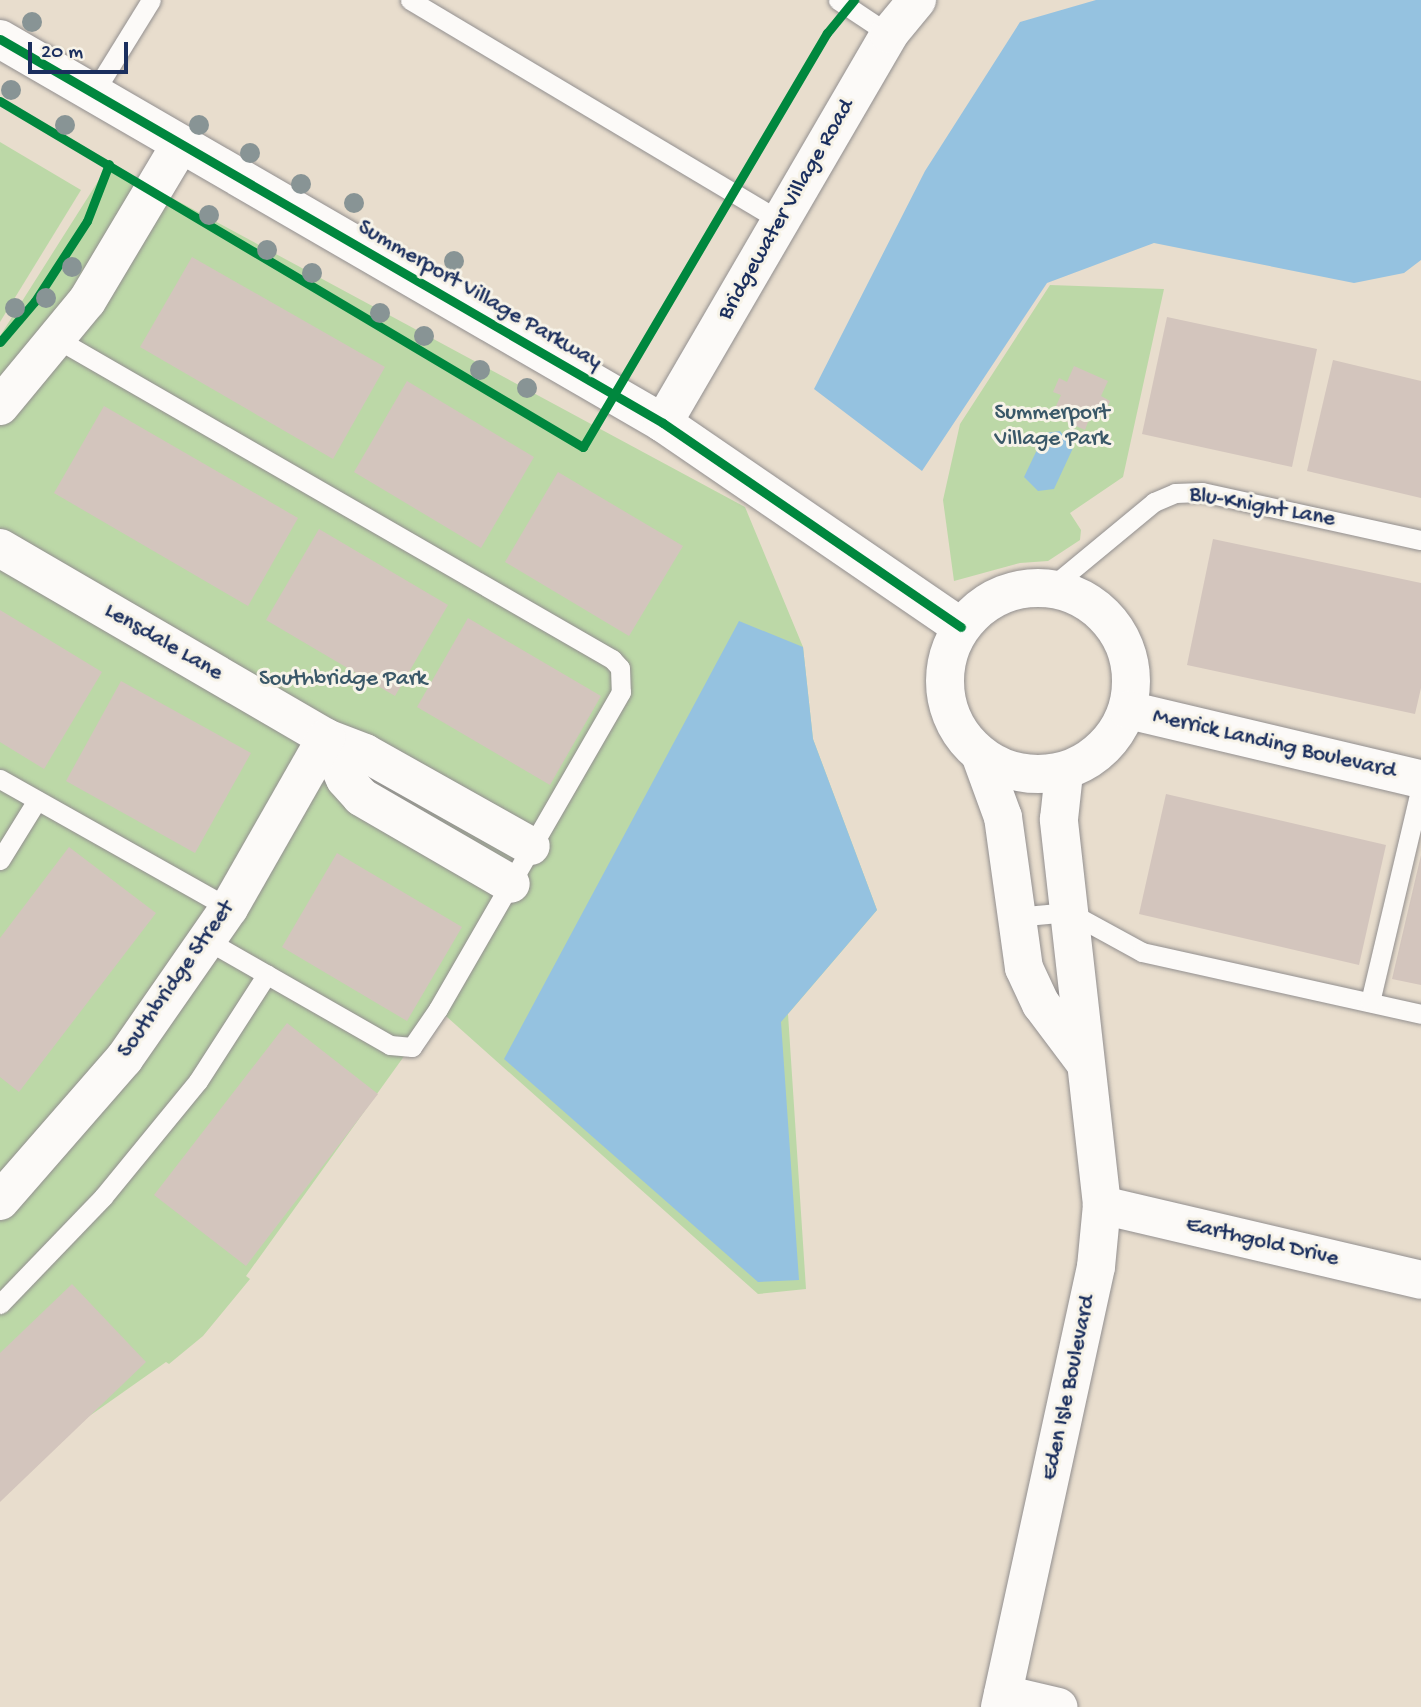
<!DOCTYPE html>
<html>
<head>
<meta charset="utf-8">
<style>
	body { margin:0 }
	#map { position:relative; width:1421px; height:1707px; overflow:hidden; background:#e8ddcd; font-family:"Gochi Hand",sans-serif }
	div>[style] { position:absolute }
	.green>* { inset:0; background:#bcd8a7 }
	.water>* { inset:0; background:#95c2e0 }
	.building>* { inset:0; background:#d3c5bd }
	.roads { filter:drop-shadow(0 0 2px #928f8f) drop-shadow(0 0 2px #928f8f) }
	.lane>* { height:19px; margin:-9.5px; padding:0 9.5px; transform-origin:9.5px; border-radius:9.5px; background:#fcfaf8 }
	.street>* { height:38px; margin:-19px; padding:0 19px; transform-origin:19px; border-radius:19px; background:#fcfaf8 }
	.street>.ring { margin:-19px; padding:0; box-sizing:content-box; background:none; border:38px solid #fcfaf8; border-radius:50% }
	.cycleway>* { height:9px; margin:-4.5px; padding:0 4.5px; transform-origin:4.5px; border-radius:4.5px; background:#00873e }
	.trees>* { width:20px; height:20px; margin:-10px; border-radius:50%; background:#889495 }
	span { translate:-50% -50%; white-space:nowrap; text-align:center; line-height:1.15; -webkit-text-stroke:6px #f7f3e8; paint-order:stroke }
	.street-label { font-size:23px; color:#1b2f5e }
	.park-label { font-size:23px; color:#3a5868 }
	.scale { position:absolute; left:28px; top:42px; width:100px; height:32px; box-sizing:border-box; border:4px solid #1b2f5e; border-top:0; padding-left:9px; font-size:21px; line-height:24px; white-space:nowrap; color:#1b2f5e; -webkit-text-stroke:5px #f7f3e8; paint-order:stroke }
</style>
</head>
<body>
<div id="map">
	<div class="green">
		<div style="clip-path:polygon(0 142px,81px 190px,0 322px)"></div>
		<div style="clip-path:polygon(109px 164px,745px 507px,803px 647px,813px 739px,877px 910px,788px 1014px,806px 1289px,758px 1294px,438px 1009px,246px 1276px,250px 1279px,203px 1336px,169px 1364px,166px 1362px,0 1479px,0 336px)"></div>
		<div style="clip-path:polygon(1050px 285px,1164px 289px,1123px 477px,1070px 513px,1081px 530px,1080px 540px,1048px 561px,1020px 563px,954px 581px,943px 500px,960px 424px)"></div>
	</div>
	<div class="water">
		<div style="clip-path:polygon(1096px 0,1421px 0,1421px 260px,1404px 273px,1354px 283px,1154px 243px,1047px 283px,922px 471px,814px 389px,925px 171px,1020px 22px)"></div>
		<div style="clip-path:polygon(1060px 431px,1073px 448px,1054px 489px,1038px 491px,1024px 477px,1045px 433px)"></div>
		<div style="clip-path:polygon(739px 621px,803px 647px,813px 739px,877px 910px,781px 1022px,799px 1280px,758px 1282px,504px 1059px)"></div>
	</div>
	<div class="building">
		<div style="clip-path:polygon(192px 257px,385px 367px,333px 459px,140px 347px)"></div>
		<div style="clip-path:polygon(1167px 317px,1317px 349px,1292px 467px,1142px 434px)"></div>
		<div style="clip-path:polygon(1333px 360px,1421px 381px,1421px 498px,1307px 471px)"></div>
		<div style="clip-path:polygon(1074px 366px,1108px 381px,1101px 396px,1110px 401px,1104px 416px,1092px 411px,1085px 430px,1052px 415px,1061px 395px,1053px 392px,1059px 378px,1067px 382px)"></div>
		<div style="clip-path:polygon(407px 381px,534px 457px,481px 548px,354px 472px)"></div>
		<div style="clip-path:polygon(104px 406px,298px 518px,248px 606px,54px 493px)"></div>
		<div style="clip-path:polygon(558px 472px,683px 546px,629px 636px,505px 562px)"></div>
		<div style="clip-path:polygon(319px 529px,448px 605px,395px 696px,266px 620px)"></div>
		<div style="clip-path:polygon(1213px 539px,1421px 583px,1421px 688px,1415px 714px,1187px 665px)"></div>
		<div style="clip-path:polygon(0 610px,102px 672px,44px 769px,0 742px)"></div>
		<div style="clip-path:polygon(468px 618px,601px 696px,550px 785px,417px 707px)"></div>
		<div style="clip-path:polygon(121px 681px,251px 753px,195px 853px,66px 781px)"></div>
		<div style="clip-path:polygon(1166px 794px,1386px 845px,1359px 965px,1139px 914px)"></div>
		<div style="clip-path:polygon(69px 847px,156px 913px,19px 1092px,0 1077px,0 938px)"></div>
		<div style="clip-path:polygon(337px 853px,462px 927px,407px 1021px,282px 947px)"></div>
		<div style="clip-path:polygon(1421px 855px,1421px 985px,1392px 979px)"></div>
		<div style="clip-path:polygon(287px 1023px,378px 1094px,246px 1266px,154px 1195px)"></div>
		<div style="clip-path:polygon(72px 1284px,146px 1362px,0 1502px,0 1353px)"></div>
	</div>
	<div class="roads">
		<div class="lane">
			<div style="left:410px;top:0;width:431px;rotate:30.8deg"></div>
			<div style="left:838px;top:0;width:61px;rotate:33.7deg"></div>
			<div style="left:93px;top:94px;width:110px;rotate:-58.3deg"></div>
			<div style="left:57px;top:339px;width:641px;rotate:29.97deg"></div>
			<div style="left:612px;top:659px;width:12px;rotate:48deg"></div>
			<div style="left:620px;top:668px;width:24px;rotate:88deg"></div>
			<div style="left:621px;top:692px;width:366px;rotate:120deg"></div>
			<div style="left:438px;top:1009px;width:46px;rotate:124.4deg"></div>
			<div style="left:412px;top:1047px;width:22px;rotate:-175deg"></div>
			<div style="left:390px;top:1045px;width:211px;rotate:-150.2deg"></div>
			<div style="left:1050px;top:588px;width:135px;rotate:-39.6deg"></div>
			<div style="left:1154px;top:502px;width:23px;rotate:-23deg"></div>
			<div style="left:1175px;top:493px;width:27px;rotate:-2deg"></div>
			<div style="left:1202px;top:492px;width:224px;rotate:12.4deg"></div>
			<div style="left:0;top:779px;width:263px;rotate:29.4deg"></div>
			<div style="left:0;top:860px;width:70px;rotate:-58.3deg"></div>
			<div style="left:1015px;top:917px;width:54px;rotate:-5.3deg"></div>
			<div style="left:1069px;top:912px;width:83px;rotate:28.7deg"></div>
			<div style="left:1142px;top:952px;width:286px;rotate:12.5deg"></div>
			<div style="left:1370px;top:1002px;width:221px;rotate:-76.7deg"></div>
			<div style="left:0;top:1304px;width:149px;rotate:-46.1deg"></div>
			<div style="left:103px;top:1197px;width:150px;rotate:-50.7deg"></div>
			<div style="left:198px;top:1081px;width:127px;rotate:-57.2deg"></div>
		</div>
		<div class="street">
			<div style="left:0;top:39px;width:766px;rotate:30.08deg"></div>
			<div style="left:663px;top:423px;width:361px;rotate:34.4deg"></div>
			<div style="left:0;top:406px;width:136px;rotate:-50.4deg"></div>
			<div style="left:87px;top:301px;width:182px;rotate:-59.2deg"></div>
			<div style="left:663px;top:423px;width:450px;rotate:-59.8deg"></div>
			<div style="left:889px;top:34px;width:44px;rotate:-50.5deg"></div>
			<div style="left:0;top:548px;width:377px;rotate:30.2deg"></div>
			<div style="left:326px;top:738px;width:42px;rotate:21deg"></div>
			<div style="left:365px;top:753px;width:190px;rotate:29.3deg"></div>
			<div class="ring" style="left:945px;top:588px;width:148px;height:148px"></div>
			<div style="left:1128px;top:710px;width:301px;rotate:13.3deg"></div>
			<div style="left:326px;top:738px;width:45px;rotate:65.1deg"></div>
			<div style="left:345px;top:779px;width:24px;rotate:48deg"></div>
			<div style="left:361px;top:797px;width:173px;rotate:30.1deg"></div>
			<div style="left:981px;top:757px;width:64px;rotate:69.9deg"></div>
			<div style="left:1003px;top:817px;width:152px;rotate:82.1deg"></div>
			<div style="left:1024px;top:968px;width:40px;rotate:65deg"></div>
			<div style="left:1041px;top:1004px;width:70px;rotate:53.1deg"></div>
			<div style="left:0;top:1201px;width:189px;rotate:-48.9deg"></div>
			<div style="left:124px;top:1059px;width:184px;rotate:-55.2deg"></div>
			<div style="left:229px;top:908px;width:196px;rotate:-60.3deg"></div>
			<div style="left:1102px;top:1205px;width:328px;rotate:13.2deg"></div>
			<div style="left:1003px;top:1694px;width:57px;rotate:13.3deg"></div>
			<div style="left:1000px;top:1707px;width:450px;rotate:-77.7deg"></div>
			<div style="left:1096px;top:1267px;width:62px;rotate:-84.5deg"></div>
			<div style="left:1102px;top:1205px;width:388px;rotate:-96.4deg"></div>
			<div style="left:1059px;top:819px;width:46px;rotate:-83.8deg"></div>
		</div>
	</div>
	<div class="cycleway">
		<div style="left:0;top:39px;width:766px;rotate:30.08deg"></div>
		<div style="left:663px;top:423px;width:361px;rotate:34.4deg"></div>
		<div style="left:0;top:101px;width:678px;rotate:30.69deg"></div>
		<div style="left:583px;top:447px;width:481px;rotate:-59.5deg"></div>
		<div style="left:827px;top:33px;width:43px;rotate:-50.7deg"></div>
		<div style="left:0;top:342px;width:54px;rotate:-49.5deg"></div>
		<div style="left:35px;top:301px;width:95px;rotate:-57deg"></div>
		<div style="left:87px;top:221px;width:61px;rotate:-68.9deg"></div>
	</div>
	<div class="trees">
		<div style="left:32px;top:22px"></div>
		<div style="left:11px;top:90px"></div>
		<div style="left:65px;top:125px"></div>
		<div style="left:199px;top:125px"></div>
		<div style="left:250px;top:153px"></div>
		<div style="left:301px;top:184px"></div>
		<div style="left:354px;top:203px"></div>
		<div style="left:209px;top:215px"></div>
		<div style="left:267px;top:250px"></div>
		<div style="left:454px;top:261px"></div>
		<div style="left:72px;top:267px"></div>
		<div style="left:312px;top:273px"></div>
		<div style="left:46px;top:298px"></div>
		<div style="left:15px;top:308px"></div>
		<div style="left:380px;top:313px"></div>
		<div style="left:424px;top:336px"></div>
		<div style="left:480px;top:370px"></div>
		<div style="left:527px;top:388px"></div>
	</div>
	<div class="street-label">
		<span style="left:787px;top:210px;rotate:-60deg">Bridgewater Village Road</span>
		<span style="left:479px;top:296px;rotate:30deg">Summerport Village Parkway</span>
		<span style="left:1262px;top:508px;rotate:10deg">Blu-Knight Lane</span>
		<span style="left:163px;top:643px;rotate:30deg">Lensdale Lane</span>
		<span style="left:1274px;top:745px;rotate:13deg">Merrick Landing Boulevard</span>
		<span style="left:177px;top:980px;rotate:-55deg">Southbridge Street</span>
		<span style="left:1262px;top:1243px;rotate:13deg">Earthgold Drive</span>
		<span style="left:1070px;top:1388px;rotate:-78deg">Eden Isle Boulevard</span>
	</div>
	<div class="park-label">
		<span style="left:1052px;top:427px">Summerport<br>Village Park</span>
		<span style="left:343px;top:680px">Southbridge Park</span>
	</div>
	<div class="scale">20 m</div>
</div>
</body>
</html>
